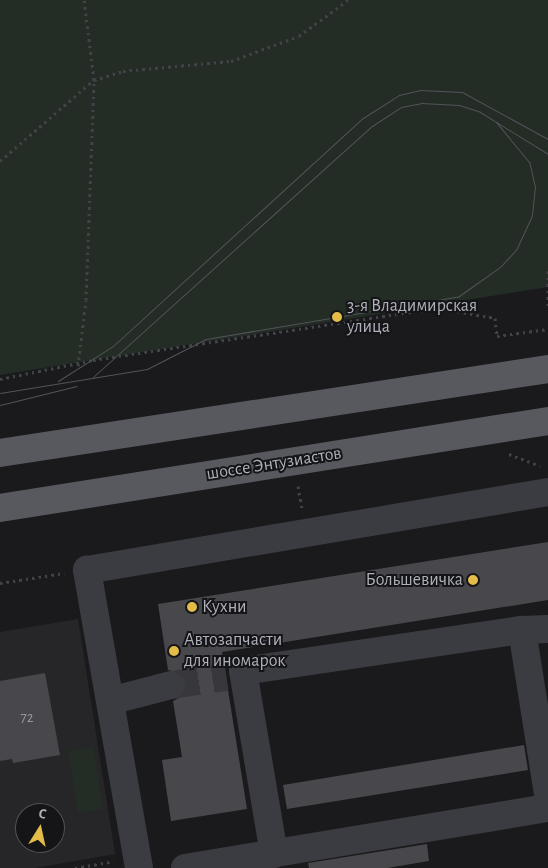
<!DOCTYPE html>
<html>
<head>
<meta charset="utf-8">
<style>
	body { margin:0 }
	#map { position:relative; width:548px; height:868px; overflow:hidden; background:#1a1a1c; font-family:"Alegreya Sans",sans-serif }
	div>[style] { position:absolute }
	.built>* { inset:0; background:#262629 }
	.green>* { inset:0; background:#242c26 }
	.building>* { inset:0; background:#47474c }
	.minor-tunnel>* { height:28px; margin-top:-14px; transform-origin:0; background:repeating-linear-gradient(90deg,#38383c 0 28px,transparent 0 42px) }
	.path>* { height:3px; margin-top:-1.5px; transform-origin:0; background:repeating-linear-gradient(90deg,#414348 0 2.5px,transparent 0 6.5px) }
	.minor>* { height:28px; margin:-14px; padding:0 14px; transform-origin:14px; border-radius:14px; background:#3b3c41 }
	.major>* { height:28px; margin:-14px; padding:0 14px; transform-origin:14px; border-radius:14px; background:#57595f }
	.tram>* { height:1px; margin:-0.5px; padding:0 0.5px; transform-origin:0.5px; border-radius:0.5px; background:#525459 }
	.dots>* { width:14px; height:14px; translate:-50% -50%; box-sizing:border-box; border:2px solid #151517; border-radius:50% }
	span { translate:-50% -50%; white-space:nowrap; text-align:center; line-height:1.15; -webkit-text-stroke:4px #151517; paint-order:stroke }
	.number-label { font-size:15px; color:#94969e }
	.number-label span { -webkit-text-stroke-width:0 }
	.poi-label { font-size:18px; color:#aeb0ba }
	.left { translate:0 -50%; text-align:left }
	.right { translate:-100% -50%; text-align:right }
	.street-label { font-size:18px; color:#aeb0ba }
	.north { position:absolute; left:15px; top:803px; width:50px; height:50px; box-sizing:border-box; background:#151517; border:1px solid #525358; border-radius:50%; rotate:10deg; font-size:14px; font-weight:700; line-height:20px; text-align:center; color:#aeb0ba }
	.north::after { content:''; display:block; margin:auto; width:18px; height:22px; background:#e4bc4a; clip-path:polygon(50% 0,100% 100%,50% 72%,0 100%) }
</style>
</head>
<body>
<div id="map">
	<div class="built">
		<div style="clip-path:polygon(evenodd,78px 619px,115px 854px,35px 868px,0 868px,0 632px,78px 619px,25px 813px,55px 813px,55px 843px,25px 843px,25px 813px)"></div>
	</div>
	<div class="green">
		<div style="clip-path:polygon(0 0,548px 0,548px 287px,0 375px)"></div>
		<div style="clip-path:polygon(93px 747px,103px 809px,78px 813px,68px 751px)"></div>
	</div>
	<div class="building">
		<div style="clip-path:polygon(548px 542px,548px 600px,222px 652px,247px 809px,171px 821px,162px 760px,182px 757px,173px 701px,182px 696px,186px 682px,182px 674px,168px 670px,158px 604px)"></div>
		<div style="clip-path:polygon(45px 673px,60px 755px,13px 763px,12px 759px,0 761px,0 681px)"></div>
		<div style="clip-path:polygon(524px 745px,528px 770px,287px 809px,283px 785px)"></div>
		<div style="clip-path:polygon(427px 844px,429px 861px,387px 868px,309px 868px,308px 863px)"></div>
	</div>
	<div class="minor-tunnel">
		<div style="left:171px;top:685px;width:56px;rotate:-8.3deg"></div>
	</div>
	<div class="path">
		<div style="left:0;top:161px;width:124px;rotate:-40.8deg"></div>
		<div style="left:94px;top:80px;width:30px;rotate:-17deg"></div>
		<div style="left:123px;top:71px;width:108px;rotate:-5.3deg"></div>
		<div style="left:231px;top:61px;width:72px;rotate:-20.2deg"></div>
		<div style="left:299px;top:36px;width:61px;rotate:-36.3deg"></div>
		<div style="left:548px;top:271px;width:37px;rotate:90deg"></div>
		<div style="left:78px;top:366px;width:66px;rotate:-83.1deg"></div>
		<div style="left:86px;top:300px;width:220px;rotate:-87.9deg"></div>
		<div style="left:94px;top:80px;width:81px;rotate:-97.1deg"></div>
		<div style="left:0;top:379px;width:95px;rotate:-11.5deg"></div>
		<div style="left:93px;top:360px;width:349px;rotate:-8.6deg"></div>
		<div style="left:438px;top:308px;width:58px;rotate:10deg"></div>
		<div style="left:495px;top:318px;width:18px;rotate:84deg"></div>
		<div style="left:497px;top:336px;width:51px;rotate:-7.8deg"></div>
		<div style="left:509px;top:454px;width:33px;rotate:21deg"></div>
		<div style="left:298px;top:486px;width:23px;rotate:80deg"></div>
		<div style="left:0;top:583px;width:65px;rotate:-8.9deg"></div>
		<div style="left:75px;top:868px;width:39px;rotate:-10deg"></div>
	</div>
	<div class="minor">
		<div style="left:522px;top:630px;width:26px;rotate:-2deg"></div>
		<div style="left:110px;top:701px;width:63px;rotate:-14.7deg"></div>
		<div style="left:274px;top:854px;width:186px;rotate:-99.6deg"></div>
		<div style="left:243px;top:671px;width:282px;rotate:-8.4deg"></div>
		<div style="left:522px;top:630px;width:167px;rotate:81deg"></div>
		<div style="left:139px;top:868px;width:303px;rotate:-99.9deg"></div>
		<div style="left:87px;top:570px;width:468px;rotate:-9.6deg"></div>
		<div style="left:185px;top:868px;width:368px;rotate:-9.4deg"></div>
	</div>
	<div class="major">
		<div style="left:0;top:453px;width:554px;rotate:-8.71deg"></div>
		<div style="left:0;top:508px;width:555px;rotate:-9.02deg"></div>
	</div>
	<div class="tram">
		<div style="left:93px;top:377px;width:375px;rotate:-42deg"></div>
		<div style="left:372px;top:126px;width:35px;rotate:-33deg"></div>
		<div style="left:401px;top:107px;width:20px;rotate:-11deg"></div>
		<div style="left:421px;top:103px;width:38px;rotate:3deg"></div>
		<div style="left:459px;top:105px;width:22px;rotate:18deg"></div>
		<div style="left:480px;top:112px;width:80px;rotate:31.7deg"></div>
		<div style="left:58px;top:381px;width:65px;rotate:-32.5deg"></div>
		<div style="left:113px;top:346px;width:338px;rotate:-42.4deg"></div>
		<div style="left:363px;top:118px;width:43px;rotate:-32.6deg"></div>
		<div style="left:399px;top:95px;width:22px;rotate:-13deg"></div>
		<div style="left:420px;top:90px;width:42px;rotate:2.7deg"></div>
		<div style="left:462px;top:92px;width:98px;rotate:28.7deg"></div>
		<div style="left:0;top:393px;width:149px;rotate:-9.3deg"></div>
		<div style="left:147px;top:369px;width:66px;rotate:-27deg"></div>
		<div style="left:206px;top:339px;width:257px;rotate:-9.6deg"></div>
		<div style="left:459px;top:296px;width:50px;rotate:-35.3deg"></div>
		<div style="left:500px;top:267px;width:23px;rotate:-47deg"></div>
		<div style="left:516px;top:250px;width:38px;rotate:-65deg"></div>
		<div style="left:532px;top:215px;width:28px;rotate:-84deg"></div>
		<div style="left:535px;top:187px;width:26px;rotate:-103deg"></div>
		<div style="left:529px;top:162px;width:52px;rotate:-129.5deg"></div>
		<div style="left:0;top:405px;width:79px;rotate:-13.9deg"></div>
	</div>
	<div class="dots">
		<div style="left:337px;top:317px;background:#e4bc4a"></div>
		<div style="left:473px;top:580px;background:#e4bc4a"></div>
		<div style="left:192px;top:607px;background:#e4bc4a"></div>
		<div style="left:174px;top:651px;background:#e4bc4a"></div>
	</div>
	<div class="number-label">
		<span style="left:27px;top:718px">72</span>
	</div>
	<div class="poi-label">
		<span class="left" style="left:347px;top:317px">3-я Владимирская<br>улица</span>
		<span class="right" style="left:463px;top:580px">Большевичка</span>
		<span class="left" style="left:202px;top:607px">Кухни</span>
		<span class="left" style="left:184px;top:651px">Автозапчасти<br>для иномарок</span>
	</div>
	<div class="street-label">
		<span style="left:274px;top:464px;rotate:-9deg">шоссе Энтузиастов</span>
	</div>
	<div class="north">С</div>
</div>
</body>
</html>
